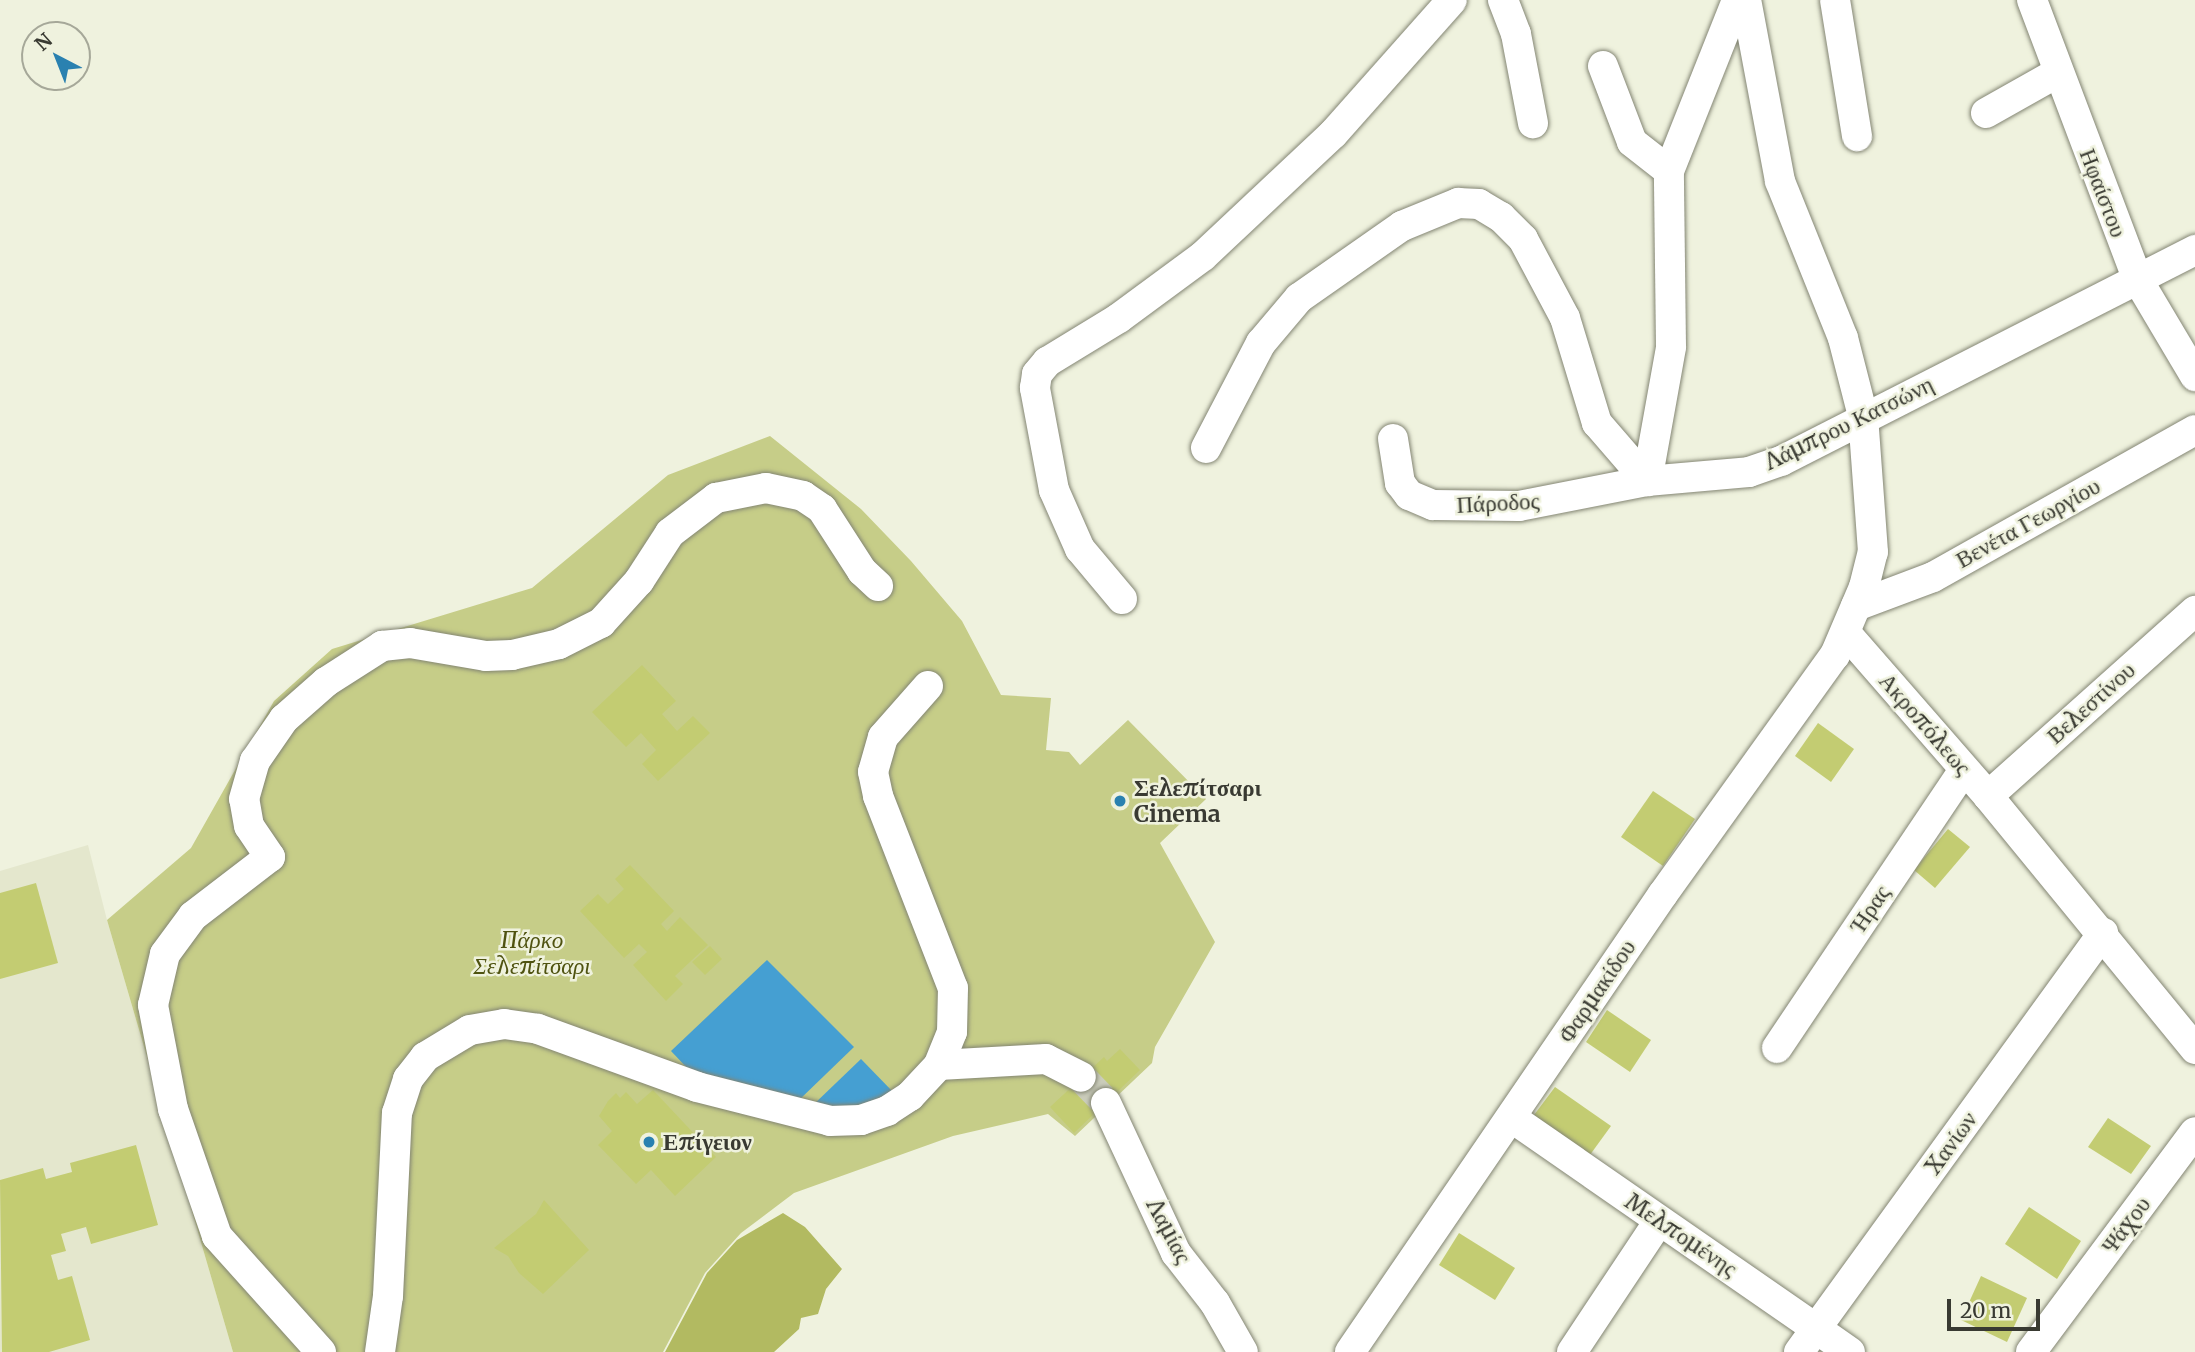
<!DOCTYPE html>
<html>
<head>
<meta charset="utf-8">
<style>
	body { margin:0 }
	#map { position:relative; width:2195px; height:1352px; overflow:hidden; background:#eff2de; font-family:Merriweather,serif }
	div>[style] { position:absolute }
	.built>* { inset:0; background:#e4e7cd }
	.green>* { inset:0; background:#c6cd88 }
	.forest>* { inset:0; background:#b2ba61 }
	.water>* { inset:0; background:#459fd2 }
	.building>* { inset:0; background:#c3cc72 }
	.minor-tunnel>* { height:30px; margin-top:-15px; transform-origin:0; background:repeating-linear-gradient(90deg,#cbcdbc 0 30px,transparent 0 45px) }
	.roads { filter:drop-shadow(0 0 2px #838573) drop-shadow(0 0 2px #838573) }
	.minor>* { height:30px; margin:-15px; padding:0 15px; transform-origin:15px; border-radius:15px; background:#fff }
	.dots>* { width:19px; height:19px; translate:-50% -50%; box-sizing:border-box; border:4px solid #eff2de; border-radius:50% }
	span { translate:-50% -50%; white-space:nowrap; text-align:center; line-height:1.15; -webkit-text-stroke:5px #eff2de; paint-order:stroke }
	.street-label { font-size:23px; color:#393a32 }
	.poi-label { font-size:23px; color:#393a32; font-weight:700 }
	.left { translate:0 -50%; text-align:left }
	.park-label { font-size:23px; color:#4f5310; font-style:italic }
	.north { position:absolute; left:21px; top:21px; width:70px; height:70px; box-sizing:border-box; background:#eff2de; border:2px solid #a6a899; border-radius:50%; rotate:318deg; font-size:19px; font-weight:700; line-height:28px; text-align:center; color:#393a32 }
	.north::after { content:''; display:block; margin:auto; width:24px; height:32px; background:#2a81b0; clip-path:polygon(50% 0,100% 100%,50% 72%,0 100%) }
	.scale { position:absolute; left:1947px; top:1299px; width:93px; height:32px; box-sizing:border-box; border:4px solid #393a32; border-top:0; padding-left:9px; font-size:21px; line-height:24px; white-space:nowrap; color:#393a32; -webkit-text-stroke:5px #eff2de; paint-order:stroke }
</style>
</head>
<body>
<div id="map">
	<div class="built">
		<div style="clip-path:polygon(88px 845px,107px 920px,233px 1352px,0 1352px,0 871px)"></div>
	</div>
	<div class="green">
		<div style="clip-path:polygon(770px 436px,861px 509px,911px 561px,962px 621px,1001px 695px,1051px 698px,1046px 750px,1069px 752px,1080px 765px,1128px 720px,1206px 799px,1160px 843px,1215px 942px,1155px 1047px,1152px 1063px,1075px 1136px,1048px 1114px,953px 1136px,794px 1193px,741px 1233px,705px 1273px,663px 1352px,233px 1352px,107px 920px,191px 848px,274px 701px,332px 649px,532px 588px,668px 475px)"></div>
	</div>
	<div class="forest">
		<div style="clip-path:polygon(783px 1213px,805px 1227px,842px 1269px,826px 1289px,818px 1314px,801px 1318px,799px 1329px,774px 1352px,665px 1352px,707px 1273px,737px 1240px)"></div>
	</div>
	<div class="water">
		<div style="clip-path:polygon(767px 960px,854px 1047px,797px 1102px,688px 1069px,671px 1051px)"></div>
		<div style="clip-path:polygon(861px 1059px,894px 1093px,848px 1113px,811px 1107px)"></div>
	</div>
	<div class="building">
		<div style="clip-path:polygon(642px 665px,676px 701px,662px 714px,677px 731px,693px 716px,710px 733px,658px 781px,642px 764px,656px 750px,641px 733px,626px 747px,592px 712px)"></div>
		<div style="clip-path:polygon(1818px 723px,1854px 749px,1831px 782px,1795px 756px)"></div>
		<div style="clip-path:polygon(1653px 791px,1695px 819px,1663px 866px,1621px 837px)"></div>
		<div style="clip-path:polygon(1948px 829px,1970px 847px,1935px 888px,1914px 870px)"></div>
		<div style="clip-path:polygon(630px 865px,674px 911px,661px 924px,667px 931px,680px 917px,708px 945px,675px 976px,683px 984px,666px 1001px,633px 965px,647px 952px,639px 944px,624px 958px,580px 911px,598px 894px,608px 904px,624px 889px,615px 879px)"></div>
		<div style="clip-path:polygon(36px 883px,58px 963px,0 979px,0 893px)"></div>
		<div style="clip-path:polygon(710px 946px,722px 959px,705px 975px,692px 962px)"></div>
		<div style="clip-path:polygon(1607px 1010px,1651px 1040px,1630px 1072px,1586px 1042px)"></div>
		<div style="clip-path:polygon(1120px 1049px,1140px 1070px,1074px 1133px,1050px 1107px,1104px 1057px,1107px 1061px)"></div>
		<div style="clip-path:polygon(1555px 1087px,1611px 1126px,1587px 1159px,1531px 1119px)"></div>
		<div style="clip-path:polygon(653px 1090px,716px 1157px,675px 1196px,651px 1170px,636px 1184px,598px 1145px,612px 1131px,599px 1116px,608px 1101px,616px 1093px,620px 1098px,626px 1092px,637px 1104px)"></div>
		<div style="clip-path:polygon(2108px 1118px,2151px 1146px,2131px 1174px,2088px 1147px)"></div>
		<div style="clip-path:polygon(136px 1145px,158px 1225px,91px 1244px,86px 1227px,61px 1234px,66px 1251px,51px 1255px,58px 1280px,72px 1276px,90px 1340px,49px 1352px,2px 1352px,0 1180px,43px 1168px,46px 1179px,72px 1172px,70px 1163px)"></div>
		<div style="clip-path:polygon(544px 1200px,589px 1250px,543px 1294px,519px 1273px,508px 1256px,494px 1248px,536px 1214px)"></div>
		<div style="clip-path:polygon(2029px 1207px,2081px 1241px,2057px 1279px,2005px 1244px)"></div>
		<div style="clip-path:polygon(1459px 1233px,1515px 1268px,1495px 1300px,1439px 1265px)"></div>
		<div style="clip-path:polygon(1981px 1276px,2027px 1298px,2007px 1342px,1961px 1320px)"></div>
	</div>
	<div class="minor-tunnel">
		<div style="left:1081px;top:1077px;width:36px;rotate:46deg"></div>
	</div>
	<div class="roads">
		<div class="minor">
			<div style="left:1503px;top:0;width:36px;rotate:69deg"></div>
			<div style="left:1516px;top:34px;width:91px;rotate:79.2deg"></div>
			<div style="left:1835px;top:0;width:138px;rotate:80.8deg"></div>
			<div style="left:2032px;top:0;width:299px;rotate:69.3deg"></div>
			<div style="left:2138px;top:280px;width:112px;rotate:59.3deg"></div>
			<div style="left:1603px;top:66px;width:81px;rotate:69.1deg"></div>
			<div style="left:1632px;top:142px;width:47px;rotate:38.1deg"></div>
			<div style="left:1986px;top:113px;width:81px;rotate:-29.4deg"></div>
			<div style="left:1393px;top:439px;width:45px;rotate:81deg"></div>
			<div style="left:1400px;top:483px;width:15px;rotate:53deg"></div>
			<div style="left:1409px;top:495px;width:26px;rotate:23deg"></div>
			<div style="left:1433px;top:505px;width:86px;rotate:0.7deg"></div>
			<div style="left:1519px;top:506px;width:130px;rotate:-11.1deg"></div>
			<div style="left:1647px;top:481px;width:102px;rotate:-5deg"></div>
			<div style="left:1749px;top:472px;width:34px;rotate:-19deg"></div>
			<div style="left:1781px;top:461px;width:465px;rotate:-27deg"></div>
			<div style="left:1206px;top:448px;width:119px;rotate:-62.4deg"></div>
			<div style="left:1261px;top:343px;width:59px;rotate:-49.8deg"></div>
			<div style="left:1299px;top:298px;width:126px;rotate:-35deg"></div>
			<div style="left:1402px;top:226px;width:61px;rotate:-22.3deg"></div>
			<div style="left:1458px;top:203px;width:21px;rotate:3deg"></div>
			<div style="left:1479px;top:204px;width:26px;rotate:31deg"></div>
			<div style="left:1501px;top:217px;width:31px;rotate:45deg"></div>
			<div style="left:1523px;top:239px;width:89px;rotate:62deg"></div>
			<div style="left:1565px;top:318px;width:110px;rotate:73.1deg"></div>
			<div style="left:1597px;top:423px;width:77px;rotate:49.2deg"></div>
			<div style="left:1647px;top:481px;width:136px;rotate:-79.8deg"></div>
			<div style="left:1671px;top:347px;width:176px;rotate:-90.7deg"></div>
			<div style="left:1669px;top:171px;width:184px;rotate:-68.3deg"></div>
			<div style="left:1122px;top:599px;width:65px;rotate:-130deg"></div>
			<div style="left:1080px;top:549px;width:64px;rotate:-113.8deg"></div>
			<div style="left:1054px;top:490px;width:104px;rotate:-100.6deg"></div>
			<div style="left:1035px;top:388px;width:14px;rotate:-82deg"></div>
			<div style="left:1037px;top:374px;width:16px;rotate:-50deg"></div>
			<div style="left:1047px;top:362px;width:84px;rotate:-31.4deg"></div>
			<div style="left:1119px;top:318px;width:104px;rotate:-36.4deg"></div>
			<div style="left:1203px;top:256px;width:178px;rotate:-43.2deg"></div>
			<div style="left:1333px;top:134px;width:179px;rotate:-48.4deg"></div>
			<div style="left:1856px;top:606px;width:82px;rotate:-20.6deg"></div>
			<div style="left:1933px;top:577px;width:300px;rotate:-29.3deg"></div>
			<div style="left:1846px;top:633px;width:216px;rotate:48.9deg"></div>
			<div style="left:1988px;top:796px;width:327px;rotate:50.7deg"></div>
			<div style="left:928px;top:686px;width:68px;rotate:131.4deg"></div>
			<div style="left:883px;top:737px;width:36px;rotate:106deg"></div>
			<div style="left:873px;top:772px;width:25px;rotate:78deg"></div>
			<div style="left:878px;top:796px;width:206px;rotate:68.7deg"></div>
			<div style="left:953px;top:988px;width:44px;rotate:91.3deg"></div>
			<div style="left:952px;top:1032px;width:35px;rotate:112deg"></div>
			<div style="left:1988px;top:796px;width:278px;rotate:-41.8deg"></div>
			<div style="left:1777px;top:1048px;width:335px;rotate:-56.1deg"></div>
			<div style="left:1106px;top:1103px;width:166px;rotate:65deg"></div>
			<div style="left:1176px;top:1253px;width:63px;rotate:52deg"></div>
			<div style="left:1215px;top:1303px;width:56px;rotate:60.3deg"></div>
			<div style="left:1512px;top:1118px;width:411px;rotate:34.7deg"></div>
			<div style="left:321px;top:1352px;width:156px;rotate:-131.9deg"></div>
			<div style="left:217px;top:1236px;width:134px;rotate:-109.1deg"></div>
			<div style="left:173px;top:1109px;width:106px;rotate:-100.9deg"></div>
			<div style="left:153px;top:1005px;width:52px;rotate:-76.8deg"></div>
			<div style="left:165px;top:954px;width:47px;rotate:-53.6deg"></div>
			<div style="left:193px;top:916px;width:97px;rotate:-37.5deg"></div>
			<div style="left:270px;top:857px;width:37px;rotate:-124deg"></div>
			<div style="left:249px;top:826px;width:27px;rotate:-100deg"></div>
			<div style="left:244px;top:799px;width:40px;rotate:-74deg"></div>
			<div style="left:255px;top:761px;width:51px;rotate:-55.4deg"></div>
			<div style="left:284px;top:719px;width:56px;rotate:-41.4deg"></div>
			<div style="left:326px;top:682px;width:67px;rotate:-32.7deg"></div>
			<div style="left:382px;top:646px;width:28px;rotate:-6deg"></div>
			<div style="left:410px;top:643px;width:77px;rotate:9.7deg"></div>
			<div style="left:486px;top:656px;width:26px;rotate:-2deg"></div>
			<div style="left:512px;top:655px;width:48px;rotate:-13.2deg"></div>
			<div style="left:559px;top:644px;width:47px;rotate:-26.6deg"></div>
			<div style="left:601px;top:623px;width:57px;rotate:-47.9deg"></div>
			<div style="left:639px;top:581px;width:57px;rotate:-57.1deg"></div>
			<div style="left:670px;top:533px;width:58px;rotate:-37.3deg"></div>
			<div style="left:716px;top:498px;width:51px;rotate:-11.3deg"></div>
			<div style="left:766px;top:488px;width:38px;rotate:12deg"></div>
			<div style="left:803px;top:496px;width:23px;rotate:34deg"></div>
			<div style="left:822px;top:509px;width:74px;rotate:57.2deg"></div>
			<div style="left:862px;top:571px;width:22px;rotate:43deg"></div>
			<div style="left:380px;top:1352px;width:57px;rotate:-81.9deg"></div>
			<div style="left:388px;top:1296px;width:183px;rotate:-87.2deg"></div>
			<div style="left:397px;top:1113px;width:36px;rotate:-72deg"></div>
			<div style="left:408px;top:1079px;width:28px;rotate:-52deg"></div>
			<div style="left:425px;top:1057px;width:52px;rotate:-31deg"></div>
			<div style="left:470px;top:1030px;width:35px;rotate:-10deg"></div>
			<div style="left:504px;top:1024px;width:34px;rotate:8deg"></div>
			<div style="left:538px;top:1029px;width:169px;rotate:20deg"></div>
			<div style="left:697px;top:1087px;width:137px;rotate:14.3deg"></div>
			<div style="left:830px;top:1121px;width:31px;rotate:-2deg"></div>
			<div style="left:861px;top:1120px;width:28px;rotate:-19deg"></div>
			<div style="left:887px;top:1111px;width:27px;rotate:-33deg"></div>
			<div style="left:910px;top:1096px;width:42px;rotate:-46.9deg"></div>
			<div style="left:939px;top:1065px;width:107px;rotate:-3.2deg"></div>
			<div style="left:1046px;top:1059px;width:39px;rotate:27deg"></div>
			<div style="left:1350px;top:1352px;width:555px;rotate:-55.65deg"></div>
			<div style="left:1663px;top:894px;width:294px;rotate:-54.3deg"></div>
			<div style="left:1835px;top:655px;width:74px;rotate:-66.9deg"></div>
			<div style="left:1864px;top:587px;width:36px;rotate:-76deg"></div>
			<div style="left:1873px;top:552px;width:136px;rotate:-94.2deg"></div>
			<div style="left:1863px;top:416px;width:81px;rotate:-104.4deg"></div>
			<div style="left:1843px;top:338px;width:169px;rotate:-111.9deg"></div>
			<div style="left:1780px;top:181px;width:184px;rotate:-100.6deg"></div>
			<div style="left:1572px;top:1352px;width:157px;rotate:-56.4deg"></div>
			<div style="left:1799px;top:1352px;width:518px;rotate:-54.04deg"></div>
			<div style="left:2031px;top:1352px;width:274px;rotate:-53.3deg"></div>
		</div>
	</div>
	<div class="dots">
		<div style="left:1120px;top:801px;background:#2a81b0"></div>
		<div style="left:649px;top:1142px;background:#2a81b0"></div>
	</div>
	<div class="street-label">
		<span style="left:2103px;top:193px;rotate:69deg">Ηφαίστου</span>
		<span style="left:1849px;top:423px;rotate:-26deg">Λάμπρου Κατσώνη</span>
		<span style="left:1498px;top:503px;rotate:-3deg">Πάροδος</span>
		<span style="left:2028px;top:523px;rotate:-29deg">Βενέτα Γεωργίου</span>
		<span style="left:2091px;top:703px;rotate:-42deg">Βελεστίνου</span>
		<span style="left:1925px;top:724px;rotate:49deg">Ακροπόλεως</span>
		<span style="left:1870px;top:909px;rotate:-56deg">Ήρας</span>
		<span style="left:1597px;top:991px;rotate:-56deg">Φαρμακίδου</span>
		<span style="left:1951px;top:1143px;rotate:-54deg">Χανίων</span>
		<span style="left:2126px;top:1225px;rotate:-53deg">Ψάχου</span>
		<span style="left:1169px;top:1231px;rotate:62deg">Λαμίας</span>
		<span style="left:1681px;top:1235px;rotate:34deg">Μελπομένης</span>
	</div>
	<div class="poi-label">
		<span class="left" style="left:1134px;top:801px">Σελεπίτσαρι<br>Cinema</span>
		<span class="left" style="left:663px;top:1142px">Επίγειον</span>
	</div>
	<div class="park-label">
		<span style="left:532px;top:953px">Πάρκο<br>Σελεπίτσαρι</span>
	</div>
	<div class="north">N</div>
	<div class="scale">20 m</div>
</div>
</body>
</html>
